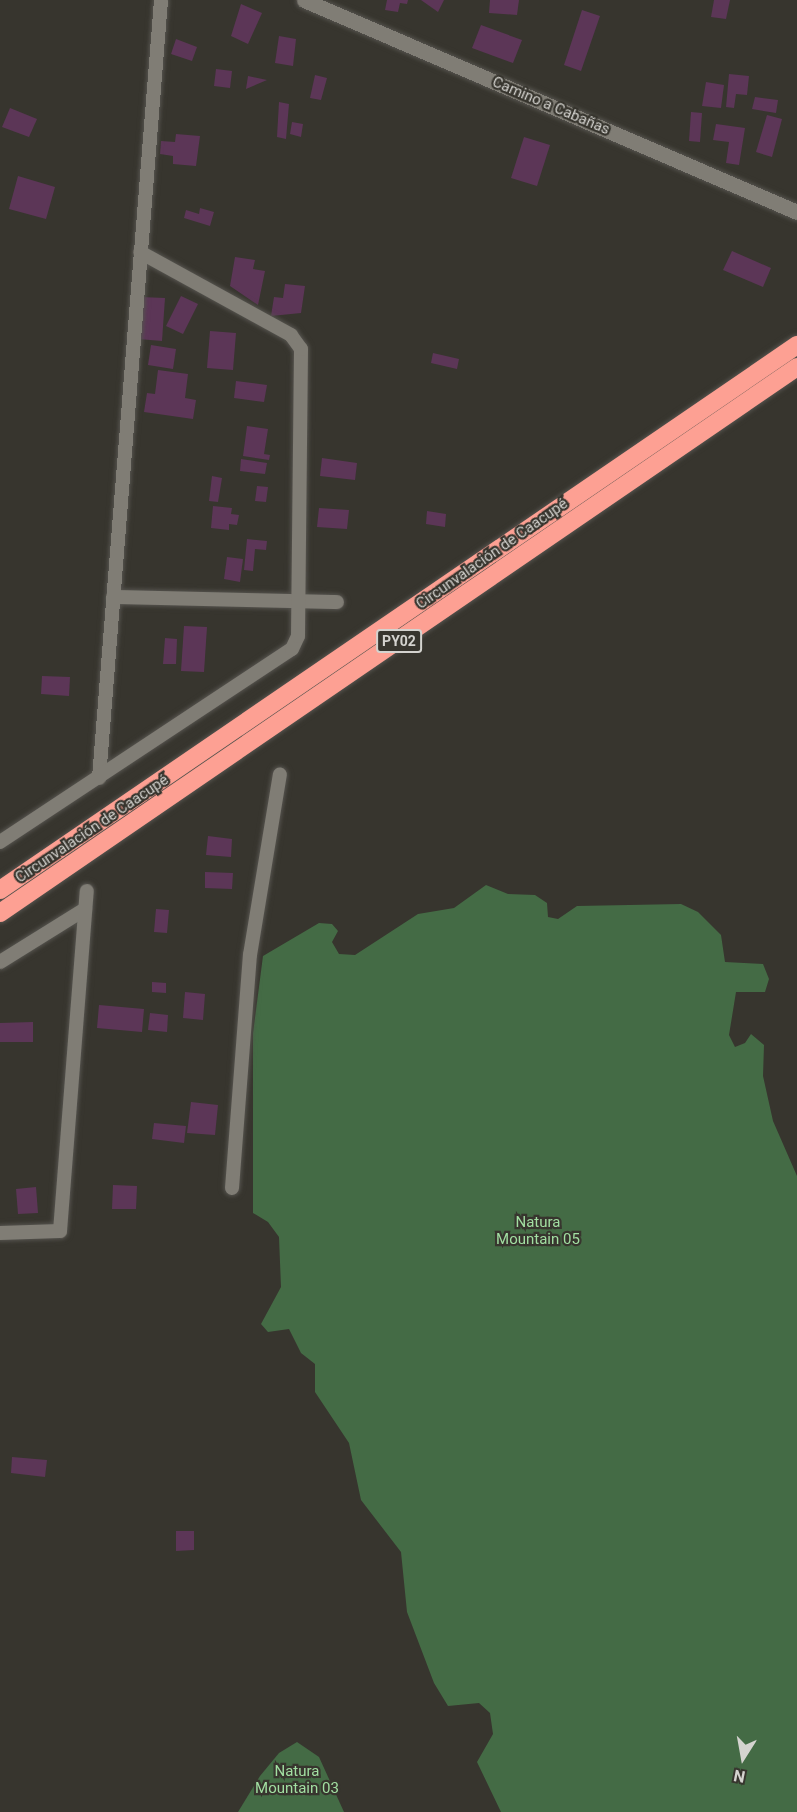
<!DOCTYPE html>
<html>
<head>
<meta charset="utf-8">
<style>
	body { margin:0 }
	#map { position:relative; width:797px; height:1812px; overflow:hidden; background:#37352e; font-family:Roboto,sans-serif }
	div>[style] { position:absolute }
	.forest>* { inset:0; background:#446b45 }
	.building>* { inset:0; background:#5c3657 }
	.roads { filter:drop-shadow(0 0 2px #55534e) drop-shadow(0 0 2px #55534e) }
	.street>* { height:14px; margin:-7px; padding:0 7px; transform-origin:7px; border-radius:7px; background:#807d75 }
	.secondary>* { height:15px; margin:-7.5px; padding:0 7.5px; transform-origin:7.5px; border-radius:7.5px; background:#807d75 }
	.highway>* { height:18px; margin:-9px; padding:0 9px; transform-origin:9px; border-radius:9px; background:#fda093 }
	span { translate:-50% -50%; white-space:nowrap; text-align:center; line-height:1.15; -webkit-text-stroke:4.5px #37352e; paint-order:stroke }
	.shield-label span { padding:2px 4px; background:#37352e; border:2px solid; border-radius:4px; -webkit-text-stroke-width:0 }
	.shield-label { font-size:14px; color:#d4d3cf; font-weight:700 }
	.street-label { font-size:15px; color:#d4d3cf }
	.park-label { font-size:15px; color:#a2dfa2 }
	.north { position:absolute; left:713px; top:1728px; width:60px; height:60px; -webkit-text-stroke:4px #37352e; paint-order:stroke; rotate:191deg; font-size:16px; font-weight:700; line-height:24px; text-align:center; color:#d4d3cf }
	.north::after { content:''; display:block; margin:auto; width:21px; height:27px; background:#d4d3cf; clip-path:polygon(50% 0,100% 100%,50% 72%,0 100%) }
</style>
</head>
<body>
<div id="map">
	<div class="forest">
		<div style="clip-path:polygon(486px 885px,508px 894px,535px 895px,547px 903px,548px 917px,558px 919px,577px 906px,681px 904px,698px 912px,721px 935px,725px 962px,763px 964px,769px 979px,765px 992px,736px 992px,729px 1035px,735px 1047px,745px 1043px,751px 1034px,764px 1045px,763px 1076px,773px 1121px,797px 1176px,797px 1812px,501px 1812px,477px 1762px,493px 1734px,490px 1713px,479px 1703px,448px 1706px,434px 1683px,407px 1612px,401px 1552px,361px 1500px,349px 1443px,315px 1392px,315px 1364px,301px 1353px,289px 1329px,268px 1332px,261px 1324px,281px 1287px,279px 1237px,268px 1222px,253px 1213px,253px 1033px,263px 956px,319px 923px,332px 924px,338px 931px,332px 942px,339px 954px,355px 955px,418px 914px,454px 908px)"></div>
		<div style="clip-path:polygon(297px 1742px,319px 1757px,344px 1812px,238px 1812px,260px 1776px,279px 1753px)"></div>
	</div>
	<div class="building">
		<div style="clip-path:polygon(387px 0,408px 0,407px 4px,400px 3px,398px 12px,385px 10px)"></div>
		<div style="clip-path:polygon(421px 0,444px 0,438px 12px)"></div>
		<div style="clip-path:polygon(490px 0,519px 0,517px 15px,489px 13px)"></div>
		<div style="clip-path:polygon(714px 0,730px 0,726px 19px,711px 17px)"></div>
		<div style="clip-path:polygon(241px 4px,262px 13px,248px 44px,231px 36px)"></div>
		<div style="clip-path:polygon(582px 10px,600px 16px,581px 71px,564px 65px)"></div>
		<div style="clip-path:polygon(481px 25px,522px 40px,513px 63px,472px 48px)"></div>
		<div style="clip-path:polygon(279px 36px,296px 39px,293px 66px,275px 63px)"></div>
		<div style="clip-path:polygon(176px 39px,197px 47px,192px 61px,171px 54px)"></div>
		<div style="clip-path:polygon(216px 69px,232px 71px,230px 88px,214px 86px)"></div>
		<div style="clip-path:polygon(729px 74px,749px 76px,747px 95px,736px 94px,734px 108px,726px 107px)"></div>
		<div style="clip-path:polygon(315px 75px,327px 78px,321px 100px,310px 98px)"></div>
		<div style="clip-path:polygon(248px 76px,267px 80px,246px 89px)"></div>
		<div style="clip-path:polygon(706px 82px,724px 85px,721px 108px,702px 106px)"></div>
		<div style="clip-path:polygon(755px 97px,778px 100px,776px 113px,752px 109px)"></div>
		<div style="clip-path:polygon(279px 102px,289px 104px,286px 139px,277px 137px)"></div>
		<div style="clip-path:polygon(10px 108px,37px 119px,29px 137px,2px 127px)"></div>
		<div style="clip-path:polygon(691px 112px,702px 113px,700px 142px,689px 141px)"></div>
		<div style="clip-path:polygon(767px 115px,782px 119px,772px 157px,756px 152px)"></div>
		<div style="clip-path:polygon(292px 122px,303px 124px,301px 137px,290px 134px)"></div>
		<div style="clip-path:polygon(716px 124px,745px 128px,739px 165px,726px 163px,729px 142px,713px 140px)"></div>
		<div style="clip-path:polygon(176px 134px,200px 136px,196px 166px,173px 164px,173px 156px,160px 154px,161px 141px,175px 142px)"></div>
		<div style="clip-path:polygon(524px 137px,550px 145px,537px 186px,511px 178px)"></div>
		<div style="clip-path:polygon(18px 176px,55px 187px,46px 219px,9px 209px)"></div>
		<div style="clip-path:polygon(200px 208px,214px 212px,210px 226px,184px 218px,186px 210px,199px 214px)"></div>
		<div style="clip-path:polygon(732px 251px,771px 268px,763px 287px,723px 270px)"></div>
		<div style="clip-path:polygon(235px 257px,255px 260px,253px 269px,265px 271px,258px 305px,230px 286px)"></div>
		<div style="clip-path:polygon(285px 284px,305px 286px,301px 313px,271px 316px,274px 297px,283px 298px)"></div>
		<div style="clip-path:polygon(181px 296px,198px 304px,183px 334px,166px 326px)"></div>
		<div style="clip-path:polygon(141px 297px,165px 298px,162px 341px,138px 339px)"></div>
		<div style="clip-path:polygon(210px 331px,236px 333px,233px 370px,207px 368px)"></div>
		<div style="clip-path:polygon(151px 345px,176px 349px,173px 369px,148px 365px)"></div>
		<div style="clip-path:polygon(433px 353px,459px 359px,457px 369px,431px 363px)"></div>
		<div style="clip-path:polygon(158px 370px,188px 374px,185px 398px,196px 400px,193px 419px,144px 412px,147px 393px,155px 394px)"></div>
		<div style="clip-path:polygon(236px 381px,267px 385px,264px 402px,234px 398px)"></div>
		<div style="clip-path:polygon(247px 426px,268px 429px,264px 454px,270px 455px,269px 460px,243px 456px)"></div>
		<div style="clip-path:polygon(322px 458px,357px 463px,355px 480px,320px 476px)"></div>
		<div style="clip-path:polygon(241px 459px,267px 463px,265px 474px,240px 471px)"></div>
		<div style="clip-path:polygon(212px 476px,222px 478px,218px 502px,209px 501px)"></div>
		<div style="clip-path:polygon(257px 486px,268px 487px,266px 502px,255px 501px)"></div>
		<div style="clip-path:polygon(213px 506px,232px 508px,231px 514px,239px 515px,237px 525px,229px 524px,229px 530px,211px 528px)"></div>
		<div style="clip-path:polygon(319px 508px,349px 510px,347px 529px,317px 527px)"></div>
		<div style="clip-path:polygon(427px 511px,446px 514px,445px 527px,426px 524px)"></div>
		<div style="clip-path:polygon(247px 539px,267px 541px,266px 550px,255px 549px,253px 571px,244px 570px)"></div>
		<div style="clip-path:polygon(227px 557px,243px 559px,240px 582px,224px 579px)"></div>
		<div style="clip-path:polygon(184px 626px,207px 627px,204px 672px,181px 671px)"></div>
		<div style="clip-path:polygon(165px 638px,177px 639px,176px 664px,163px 664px)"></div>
		<div style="clip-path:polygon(42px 676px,70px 677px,69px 696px,41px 694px)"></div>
		<div style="clip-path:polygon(208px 836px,232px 839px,231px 857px,206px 855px)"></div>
		<div style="clip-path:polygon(205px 872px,233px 873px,232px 889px,205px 888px)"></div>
		<div style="clip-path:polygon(156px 909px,169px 910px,167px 933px,154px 932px)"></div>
		<div style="clip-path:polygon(152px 982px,166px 983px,166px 993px,152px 992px)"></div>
		<div style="clip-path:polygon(185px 992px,205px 994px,203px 1020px,183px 1018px)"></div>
		<div style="clip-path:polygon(99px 1005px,144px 1009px,142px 1032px,97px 1028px)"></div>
		<div style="clip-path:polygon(150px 1013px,168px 1015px,167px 1032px,148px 1030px)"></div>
		<div style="clip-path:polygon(33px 1022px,33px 1042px,0 1042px,0 1023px)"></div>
		<div style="clip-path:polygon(191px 1102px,218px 1105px,215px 1135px,187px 1133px)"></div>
		<div style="clip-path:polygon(154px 1123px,186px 1126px,184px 1143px,152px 1139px)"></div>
		<div style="clip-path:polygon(113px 1185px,137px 1186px,136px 1209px,112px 1209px)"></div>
		<div style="clip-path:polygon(36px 1187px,38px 1213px,18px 1214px,16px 1189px)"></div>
		<div style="clip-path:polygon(12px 1457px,47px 1460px,45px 1477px,11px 1473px)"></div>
		<div style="clip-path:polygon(176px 1531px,194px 1531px,194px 1550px,176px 1551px)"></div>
	</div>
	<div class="roads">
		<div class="street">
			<div style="left:113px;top:597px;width:224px;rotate:1.3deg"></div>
			<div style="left:99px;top:778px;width:780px;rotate:-85.44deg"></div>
			<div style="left:0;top:842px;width:350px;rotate:-33.5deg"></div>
			<div style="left:292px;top:649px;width:14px;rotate:-65deg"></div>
			<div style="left:298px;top:636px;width:287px;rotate:-89.4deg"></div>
			<div style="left:301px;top:349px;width:17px;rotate:-126deg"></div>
			<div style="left:291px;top:335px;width:172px;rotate:-151.2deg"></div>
			<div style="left:0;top:962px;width:100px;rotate:-31.9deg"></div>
			<div style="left:232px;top:1188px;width:234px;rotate:-85.6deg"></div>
			<div style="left:250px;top:955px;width:183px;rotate:-80.6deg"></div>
			<div style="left:0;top:1233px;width:60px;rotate:-1.9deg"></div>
			<div style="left:60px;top:1231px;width:341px;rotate:-85.5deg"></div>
		</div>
		<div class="secondary">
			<div style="left:304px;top:0;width:537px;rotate:23.27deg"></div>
		</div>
		<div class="highway">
			<div style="left:0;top:890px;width:966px;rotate:-34.36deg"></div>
			<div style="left:0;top:913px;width:966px;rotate:-34.41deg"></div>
		</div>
	</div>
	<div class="shield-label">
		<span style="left:399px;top:641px">PY02</span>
	</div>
	<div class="street-label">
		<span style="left:551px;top:106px;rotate:23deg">Camino a Cabañas</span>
		<span style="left:492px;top:554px;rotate:-35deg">Circunvalación de Caacupé</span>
		<span style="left:92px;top:829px;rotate:-34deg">Circunvalación de Caacupé</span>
	</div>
	<div class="park-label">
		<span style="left:538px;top:1231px">Natura<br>Mountain 05</span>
		<span style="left:297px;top:1780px">Natura<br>Mountain 03</span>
	</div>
	<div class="north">N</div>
</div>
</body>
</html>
